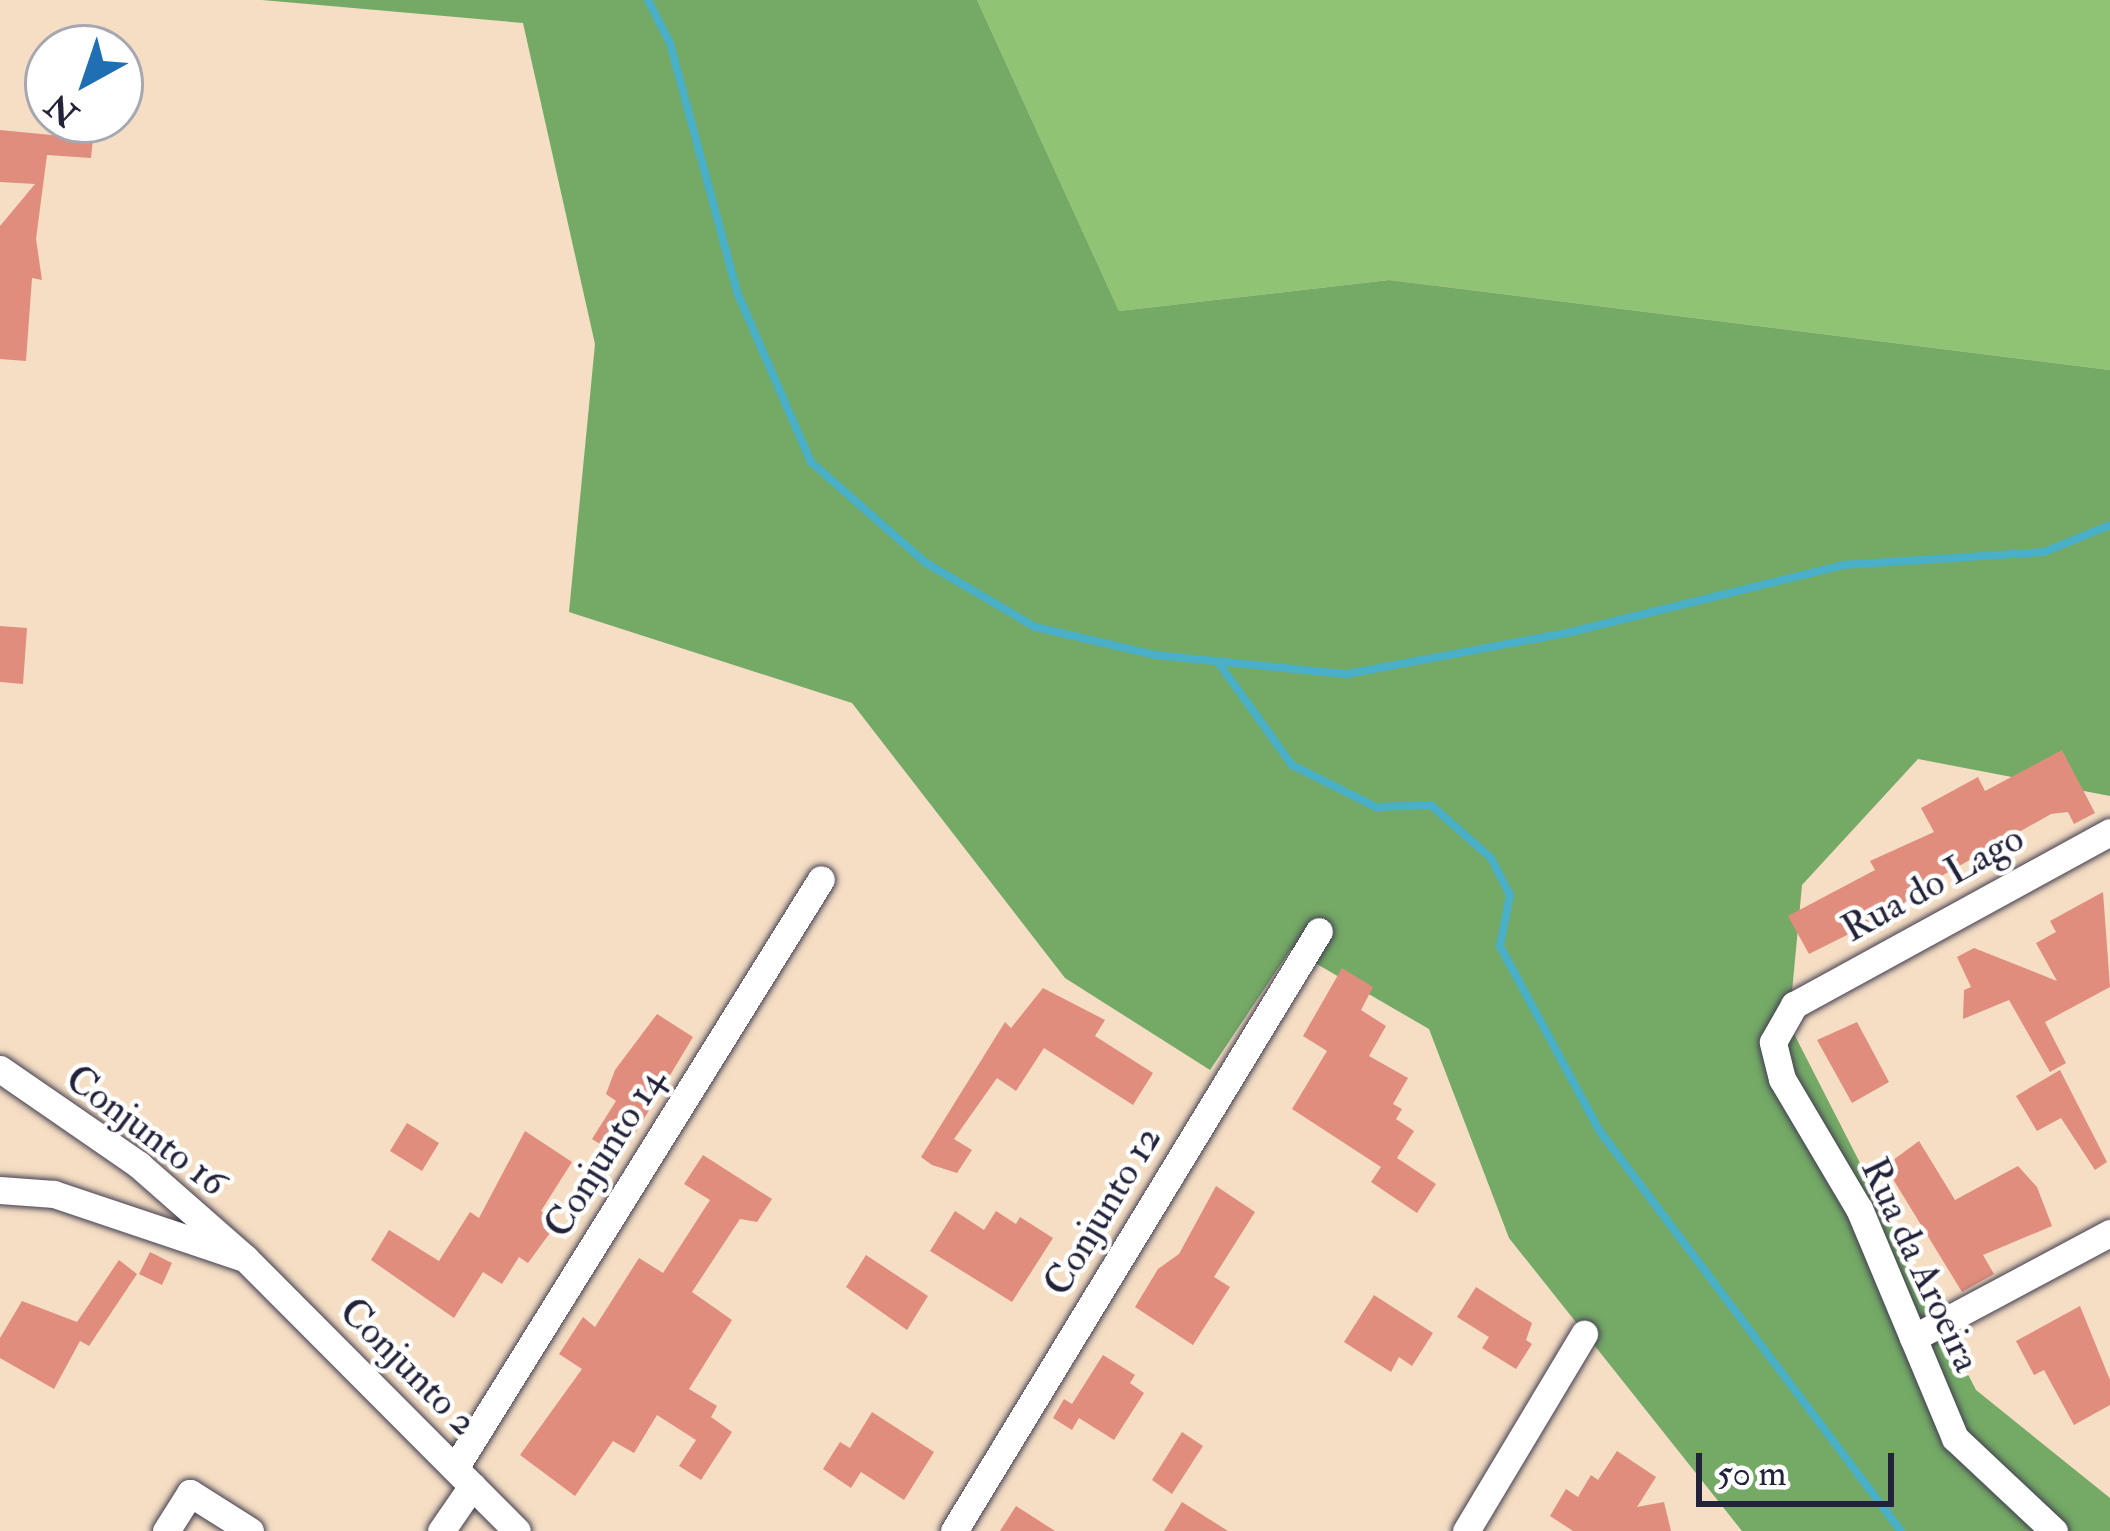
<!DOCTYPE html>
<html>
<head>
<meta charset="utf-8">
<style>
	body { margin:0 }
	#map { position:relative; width:2110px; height:1531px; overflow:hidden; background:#f5dec4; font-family:"IM FELL Double Pica",serif }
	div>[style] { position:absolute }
	.green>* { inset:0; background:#91c374 }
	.forest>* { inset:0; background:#74a966 }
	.stream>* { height:8px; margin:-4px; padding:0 4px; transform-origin:4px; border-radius:4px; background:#49b0c8 }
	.building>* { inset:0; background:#e08d7d }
	.roads { filter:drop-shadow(0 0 3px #423e50) drop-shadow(0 0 3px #423e50) }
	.minor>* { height:27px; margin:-13.5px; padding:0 13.5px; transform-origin:13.5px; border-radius:13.5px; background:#fff }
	span { translate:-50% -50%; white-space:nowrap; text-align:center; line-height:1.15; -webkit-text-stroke:9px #fff; paint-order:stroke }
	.street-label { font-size:39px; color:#22223b }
	.north { position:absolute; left:24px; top:24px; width:120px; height:120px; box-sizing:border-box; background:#fff; border:3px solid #a7a7b1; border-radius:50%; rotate:220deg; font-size:33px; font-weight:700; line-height:48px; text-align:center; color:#22223b }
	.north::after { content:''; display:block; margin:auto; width:42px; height:54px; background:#1f6fb2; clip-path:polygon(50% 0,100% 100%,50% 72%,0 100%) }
	.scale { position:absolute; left:1696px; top:1453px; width:198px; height:54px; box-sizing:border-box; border:6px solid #22223b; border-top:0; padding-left:15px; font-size:36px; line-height:42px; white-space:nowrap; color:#22223b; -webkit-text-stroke:9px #fff; paint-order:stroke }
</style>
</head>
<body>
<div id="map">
	<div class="green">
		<div style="clip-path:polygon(977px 0,2110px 0,2110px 370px,1389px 280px,1119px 311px)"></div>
	</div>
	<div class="forest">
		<div style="clip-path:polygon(262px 0,977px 0,1119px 311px,1389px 280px,2110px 370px,2110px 796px,1918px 759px,1802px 885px,1789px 1024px,1976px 1390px,2110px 1498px,2110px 1531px,1742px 1531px,1509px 1238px,1429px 1029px,1291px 949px,1210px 1070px,1065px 978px,852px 703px,569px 612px,595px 344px,523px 23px)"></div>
	</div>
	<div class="stream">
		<div style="left:648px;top:0;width:48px;rotate:62.9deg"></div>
		<div style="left:670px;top:43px;width:258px;rotate:74.9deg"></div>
		<div style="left:737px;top:292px;width:185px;rotate:66.5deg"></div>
		<div style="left:811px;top:462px;width:153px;rotate:41.3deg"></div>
		<div style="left:926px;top:563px;width:126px;rotate:30.4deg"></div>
		<div style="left:1035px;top:627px;width:123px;rotate:13.1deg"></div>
		<div style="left:1155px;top:655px;width:193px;rotate:5.7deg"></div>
		<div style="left:1347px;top:674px;width:228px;rotate:-10.6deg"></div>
		<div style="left:1571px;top:632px;width:280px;rotate:-13.8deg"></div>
		<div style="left:1843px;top:565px;width:201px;rotate:-3.7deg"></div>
		<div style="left:2044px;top:552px;width:71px;rotate:-22.2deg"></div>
		<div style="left:1218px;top:662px;width:127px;rotate:54.3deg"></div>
		<div style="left:1292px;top:765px;width:94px;rotate:26.6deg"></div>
		<div style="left:1376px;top:807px;width:55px;rotate:-2.1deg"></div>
		<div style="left:1431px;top:805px;width:80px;rotate:41.5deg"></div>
		<div style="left:1491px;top:858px;width:42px;rotate:62.8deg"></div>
		<div style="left:1510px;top:895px;width:52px;rotate:101.1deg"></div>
		<div style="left:1500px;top:946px;width:209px;rotate:61.7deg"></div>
		<div style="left:1599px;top:1130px;width:502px;rotate:53.02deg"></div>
	</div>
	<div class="building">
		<div style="clip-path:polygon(0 130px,93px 139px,91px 158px,47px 155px,36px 239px,42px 280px,32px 278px,26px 361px,0 359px,0 226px,35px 184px,0 182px)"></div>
		<div style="clip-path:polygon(0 626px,27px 628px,23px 684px,0 682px)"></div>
		<div style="clip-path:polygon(2062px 750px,2095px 813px,2074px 824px,2068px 812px,2051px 814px,1936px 879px,1941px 888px,1809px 954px,1788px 916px,1875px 870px,1870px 861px,1934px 832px,1921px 808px,1978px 777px,1985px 791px)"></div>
		<div style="clip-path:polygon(2103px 892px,2110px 987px,2045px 1022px,2066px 1063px,2050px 1072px,2009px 1000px,1963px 1019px,1964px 990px,1971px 987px,1957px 957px,1974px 948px,2057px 981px,2036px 943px,2056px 932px,2050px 921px)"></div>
		<div style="clip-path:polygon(1342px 968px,1373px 987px,1361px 1010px,1386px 1026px,1369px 1056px,1408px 1078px,1393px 1104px,1402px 1109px,1396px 1119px,1414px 1131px,1397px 1158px,1436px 1184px,1417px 1213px,1371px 1182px,1381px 1167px,1292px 1109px,1327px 1051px,1303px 1036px)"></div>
		<div style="clip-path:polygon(1043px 988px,1105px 1020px,1095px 1036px,1153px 1073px,1133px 1105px,1044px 1048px,1016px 1091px,997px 1078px,954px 1139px,972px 1150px,957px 1173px,932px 1165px,921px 1157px,1005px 1022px,1011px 1028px)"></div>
		<div style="clip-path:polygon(657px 1014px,693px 1037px,621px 1157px,592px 1139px,616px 1101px,606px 1094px,615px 1070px)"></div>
		<div style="clip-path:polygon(1857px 1022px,1889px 1082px,1852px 1103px,1817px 1040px)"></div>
		<div style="clip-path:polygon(2060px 1070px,2107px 1162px,2095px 1170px,2061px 1118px,2037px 1131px,2016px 1096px)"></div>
		<div style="clip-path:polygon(407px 1123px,439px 1143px,422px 1171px,390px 1151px)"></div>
		<div style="clip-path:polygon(525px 1131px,572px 1162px,541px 1211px,558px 1222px,528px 1263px,519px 1257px,502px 1284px,483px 1272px,454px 1318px,371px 1260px,389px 1230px,439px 1261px,470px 1212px,479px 1218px)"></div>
		<div style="clip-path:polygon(1919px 1141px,1955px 1200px,2018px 1166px,2037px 1187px,2052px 1226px,1983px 1255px,1994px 1274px,1962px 1292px,1885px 1166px)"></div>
		<div style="clip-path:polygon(703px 1155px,772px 1199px,757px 1222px,740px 1219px,692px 1292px,732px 1320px,689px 1389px,717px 1406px,711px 1417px,732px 1432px,701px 1480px,679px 1466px,696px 1440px,657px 1415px,634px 1453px,613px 1441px,575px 1496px,520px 1455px,582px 1369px,559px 1354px,583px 1317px,595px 1327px,639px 1258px,663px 1273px,710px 1200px,684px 1184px)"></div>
		<div style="clip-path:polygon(1216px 1186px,1255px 1212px,1214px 1277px,1230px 1287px,1193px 1345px,1135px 1307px,1158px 1269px,1179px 1254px)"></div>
		<div style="clip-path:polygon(955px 1211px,984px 1230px,996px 1211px,1016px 1224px,1020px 1217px,1053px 1238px,1012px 1302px,930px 1251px)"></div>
		<div style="clip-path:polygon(150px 1252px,172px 1263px,162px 1285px,139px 1274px)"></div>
		<div style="clip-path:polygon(866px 1255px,928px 1296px,907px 1330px,846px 1287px)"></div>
		<div style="clip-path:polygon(119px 1260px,137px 1274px,89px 1346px,80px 1341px,54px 1389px,0 1358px,0 1338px,22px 1301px,77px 1322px)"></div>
		<div style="clip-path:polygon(1476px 1287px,1532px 1323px,1526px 1340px,1532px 1344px,1516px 1369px,1482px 1348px,1489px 1337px,1457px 1317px)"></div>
		<div style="clip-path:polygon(1374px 1295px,1433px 1333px,1412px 1366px,1399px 1357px,1391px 1372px,1344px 1342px)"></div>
		<div style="clip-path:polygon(2080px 1306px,2110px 1380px,2110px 1405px,2074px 1425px,2044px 1370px,2034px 1375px,2016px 1341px)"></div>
		<div style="clip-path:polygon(1103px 1355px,1135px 1375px,1130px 1383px,1144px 1393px,1114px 1440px,1079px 1418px,1072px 1430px,1053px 1418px,1064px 1399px,1072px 1404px)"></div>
		<div style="clip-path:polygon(872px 1412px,934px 1452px,904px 1500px,861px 1472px,851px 1488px,823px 1469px,840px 1442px,850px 1448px)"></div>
		<div style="clip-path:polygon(1182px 1432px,1203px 1446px,1172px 1494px,1152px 1480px)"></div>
		<div style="clip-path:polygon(1617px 1451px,1656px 1477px,1637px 1507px,1664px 1502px,1671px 1531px,1573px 1531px,1550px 1516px,1566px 1489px,1578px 1497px,1591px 1475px,1598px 1480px)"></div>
		<div style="clip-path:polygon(1182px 1502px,1228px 1531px,1164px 1531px)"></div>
		<div style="clip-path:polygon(1016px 1506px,1055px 1531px,1000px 1531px)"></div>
	</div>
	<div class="roads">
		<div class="minor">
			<div style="left:0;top:1069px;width:169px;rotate:34.6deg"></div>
			<div style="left:139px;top:1165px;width:141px;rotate:41.3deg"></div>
			<div style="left:245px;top:1258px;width:385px;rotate:45.1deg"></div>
			<div style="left:0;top:1190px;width:54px;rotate:4.2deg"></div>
			<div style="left:54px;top:1194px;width:197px;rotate:18.6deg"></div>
			<div style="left:1913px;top:1338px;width:223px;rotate:-28.1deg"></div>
			<div style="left:455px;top:1468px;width:693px;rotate:-58.14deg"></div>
			<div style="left:166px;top:1531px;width:45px;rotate:-57.7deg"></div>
			<div style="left:190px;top:1493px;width:71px;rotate:32.3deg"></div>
			<div style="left:441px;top:1531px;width:55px;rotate:-55.4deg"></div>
			<div style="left:954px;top:1531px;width:702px;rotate:-58.69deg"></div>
			<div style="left:1466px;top:1531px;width:230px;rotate:-59.1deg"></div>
			<div style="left:2054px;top:1531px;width:136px;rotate:-136.8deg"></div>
			<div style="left:1955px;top:1438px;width:248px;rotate:-112.7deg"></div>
			<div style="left:1859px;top:1209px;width:151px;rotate:-120.6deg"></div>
			<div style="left:1782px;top:1079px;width:38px;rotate:-104deg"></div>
			<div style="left:1773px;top:1042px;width:43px;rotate:-60.4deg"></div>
			<div style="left:1794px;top:1005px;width:360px;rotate:-28.7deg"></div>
		</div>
	</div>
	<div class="street-label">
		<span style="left:1933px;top:884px;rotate:-29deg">Rua do Lago</span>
		<span style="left:146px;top:1131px;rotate:37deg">Conjunto 16</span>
		<span style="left:605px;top:1153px;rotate:-58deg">Conjunto 14</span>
		<span style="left:1103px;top:1211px;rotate:-59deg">Conjunto 12</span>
		<span style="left:1920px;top:1265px;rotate:65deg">Rua da Aroeira</span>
		<span style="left:408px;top:1367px;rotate:45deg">Conjunto 2</span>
	</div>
	<div class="north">N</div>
	<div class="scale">50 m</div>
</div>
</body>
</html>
